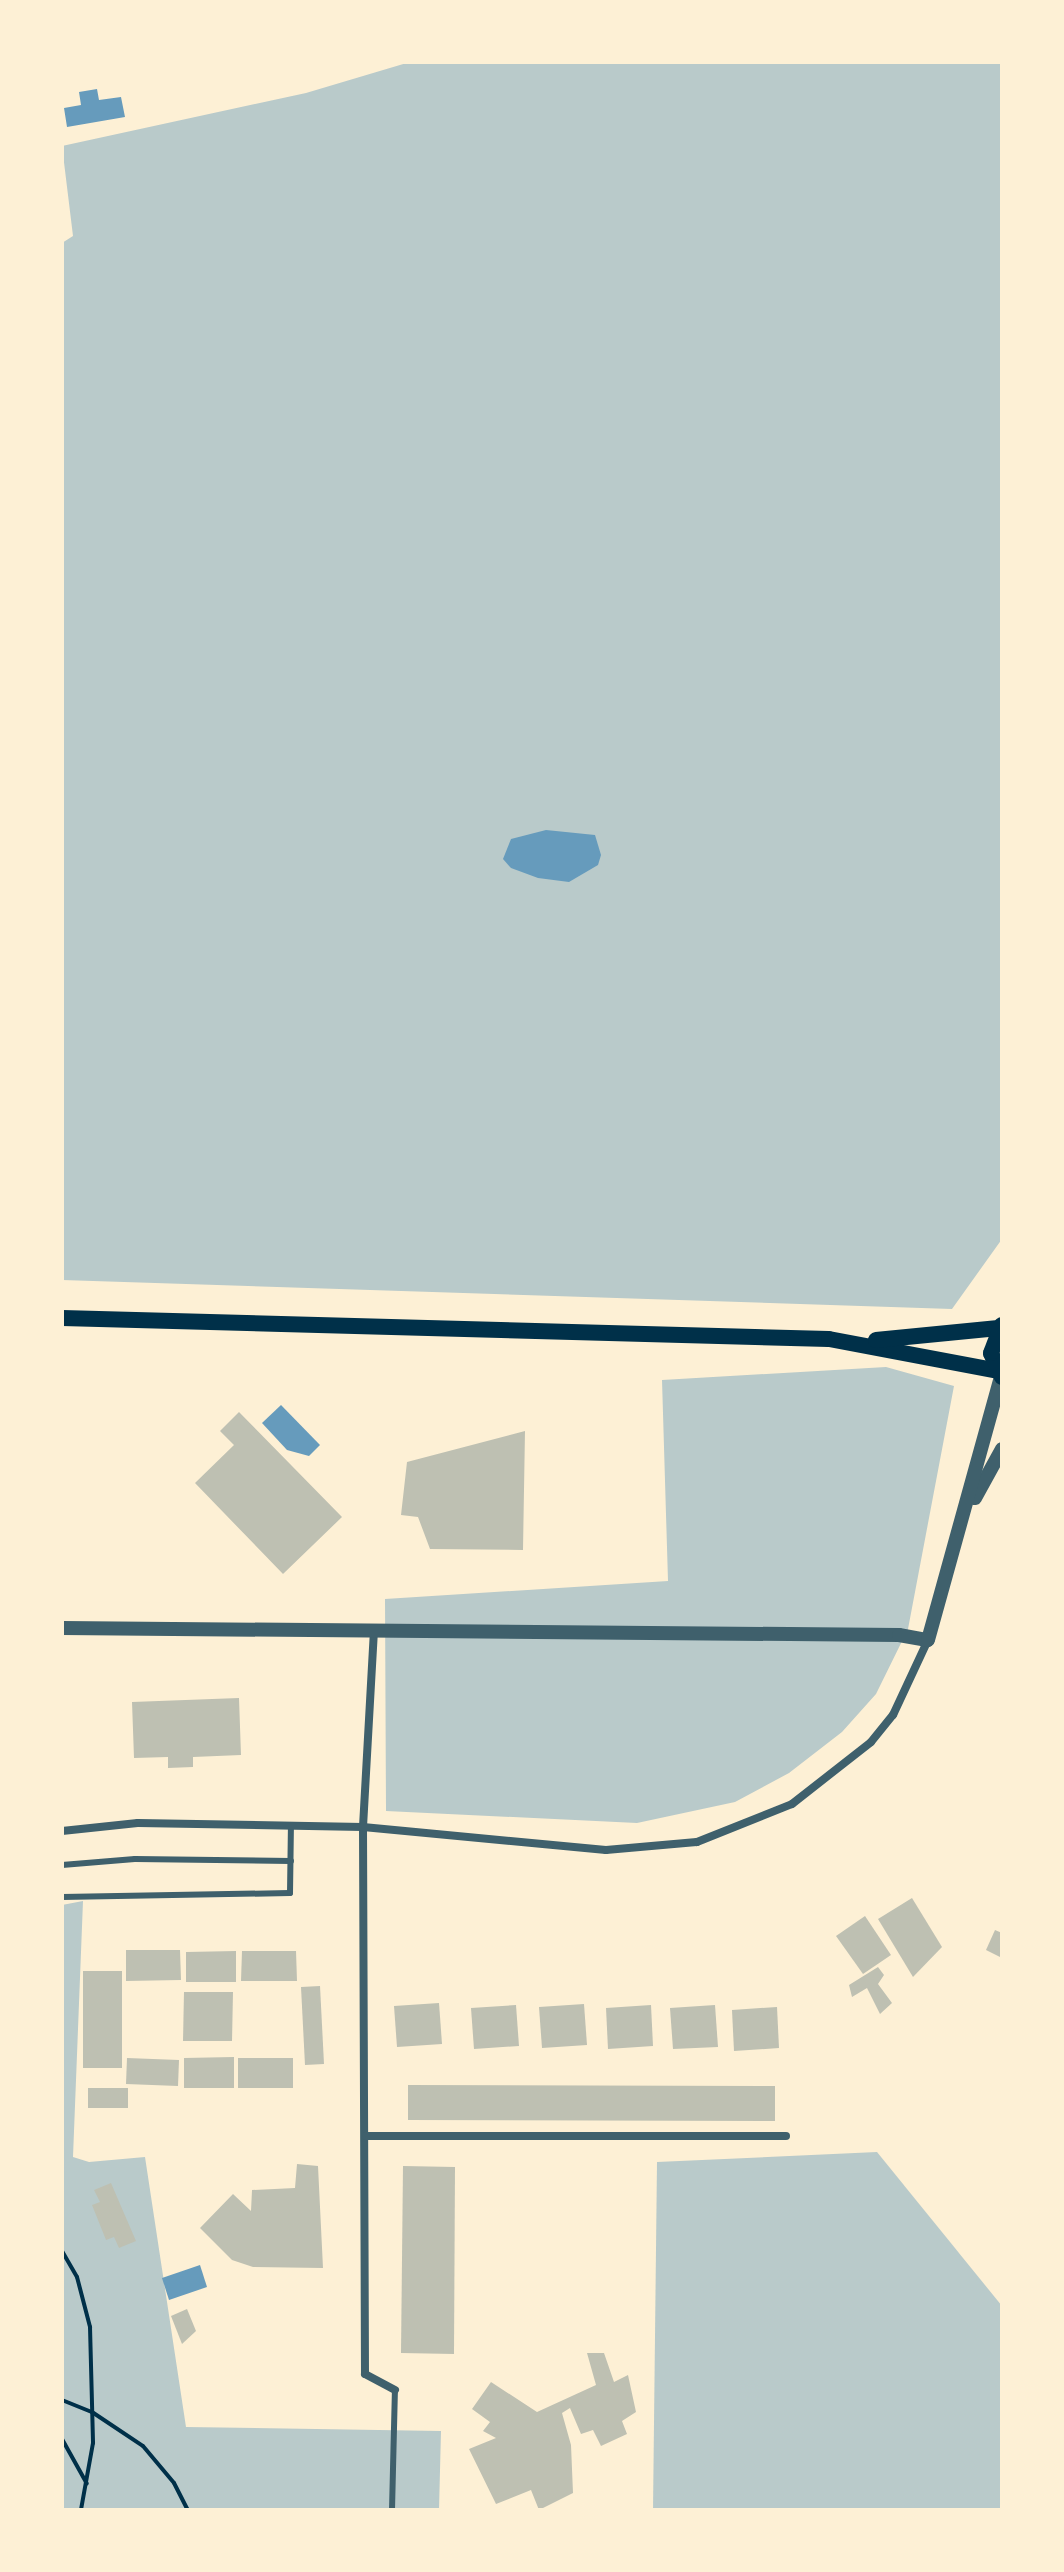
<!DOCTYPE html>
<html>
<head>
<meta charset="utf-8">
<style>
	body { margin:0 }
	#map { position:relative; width:1064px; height:2572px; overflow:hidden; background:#fdf0d5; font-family:"Roboto Condensed",sans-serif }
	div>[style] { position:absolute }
	.green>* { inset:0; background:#b9caca }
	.water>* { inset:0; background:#669bbc }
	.building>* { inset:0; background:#bec0b2 }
	.path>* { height:4px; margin:-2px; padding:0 2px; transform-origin:2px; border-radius:2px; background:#003049 }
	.service>* { height:6px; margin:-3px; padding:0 3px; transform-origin:3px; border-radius:3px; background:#3f606c }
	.minor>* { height:8px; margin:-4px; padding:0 4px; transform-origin:4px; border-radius:4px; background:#3f606c }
	.tertiary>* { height:14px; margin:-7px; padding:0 7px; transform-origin:7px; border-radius:7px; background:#3f606c }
	.secondary>* { height:16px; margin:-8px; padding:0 8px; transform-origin:8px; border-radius:8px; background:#003049 }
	span { translate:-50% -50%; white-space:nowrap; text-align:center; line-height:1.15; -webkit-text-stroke:8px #fdf0d5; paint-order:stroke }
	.frame { position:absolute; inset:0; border:64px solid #fdf0d5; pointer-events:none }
</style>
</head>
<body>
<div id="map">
	<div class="green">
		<div style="clip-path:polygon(410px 62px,1002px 62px,1002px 1239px,952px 1309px,62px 1280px,62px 243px,73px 236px,62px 146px,306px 93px)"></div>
		<div style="clip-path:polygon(886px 1367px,954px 1386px,908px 1629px,876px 1694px,842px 1732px,789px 1773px,735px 1802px,637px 1823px,386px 1811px,385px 1599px,668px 1581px,662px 1380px)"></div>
		<div style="clip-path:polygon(83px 1901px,73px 2157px,89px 2162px,145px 2157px,186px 2427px,441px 2431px,439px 2510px,62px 2510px,62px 1905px)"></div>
		<div style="clip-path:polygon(877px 2152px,1002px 2306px,1002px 2510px,653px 2510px,657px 2162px)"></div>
	</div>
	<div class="water">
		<div style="clip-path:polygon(97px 89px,99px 100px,121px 97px,125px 117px,67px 127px,64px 108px,81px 105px,79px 92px)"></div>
		<div style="clip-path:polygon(546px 830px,595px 835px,601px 855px,598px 865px,569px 882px,538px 878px,511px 868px,503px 859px,511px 839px)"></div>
		<div style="clip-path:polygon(281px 1405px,320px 1445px,309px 1456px,287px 1450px,262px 1423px)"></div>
		<div style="clip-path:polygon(200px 2265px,207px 2287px,169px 2300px,162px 2278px)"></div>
	</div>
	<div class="building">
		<div style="clip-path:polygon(239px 1412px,342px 1517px,283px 1574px,195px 1483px,234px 1445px,220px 1431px)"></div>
		<div style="clip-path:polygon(525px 1431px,523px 1550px,430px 1549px,418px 1517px,401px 1515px,407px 1462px)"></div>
		<div style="clip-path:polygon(239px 1698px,241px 1755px,193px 1757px,193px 1767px,168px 1768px,168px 1757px,134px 1758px,132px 1702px)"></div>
		<div style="clip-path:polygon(912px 1898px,942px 1947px,913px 1977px,878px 1919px)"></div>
		<div style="clip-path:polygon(865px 1916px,891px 1955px,863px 1974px,836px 1936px)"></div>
		<div style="clip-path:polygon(995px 1930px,1002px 1933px,1002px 1958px,986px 1950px)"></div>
		<div style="clip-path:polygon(126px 1950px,180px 1950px,181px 1980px,126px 1981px)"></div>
		<div style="clip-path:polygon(236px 1951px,236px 1982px,186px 1982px,186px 1952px)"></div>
		<div style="clip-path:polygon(242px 1951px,296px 1951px,297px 1981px,241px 1981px)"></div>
		<div style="clip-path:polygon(878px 1967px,884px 1975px,878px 1984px,892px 2003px,880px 2014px,867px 1988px,852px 1997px,849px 1985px)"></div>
		<div style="clip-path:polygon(83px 1971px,122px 1971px,122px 2068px,83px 2068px)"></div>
		<div style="clip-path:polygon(320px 1986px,324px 2064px,305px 2065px,301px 1987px)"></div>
		<div style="clip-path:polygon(184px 1992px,233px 1992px,232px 2041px,183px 2041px)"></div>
		<div style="clip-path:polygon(439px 2003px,442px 2044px,397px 2047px,394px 2006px)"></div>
		<div style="clip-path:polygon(584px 2004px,587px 2045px,542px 2048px,539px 2007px)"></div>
		<div style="clip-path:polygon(516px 2005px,519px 2046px,474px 2049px,471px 2008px)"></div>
		<div style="clip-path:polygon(651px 2005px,653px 2046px,608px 2049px,606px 2008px)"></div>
		<div style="clip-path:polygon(715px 2005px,718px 2047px,673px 2049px,670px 2008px)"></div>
		<div style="clip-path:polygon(777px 2007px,779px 2048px,734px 2051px,732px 2010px)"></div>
		<div style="clip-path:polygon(234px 2057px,234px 2088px,184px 2088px,184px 2058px)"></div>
		<div style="clip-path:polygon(127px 2058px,179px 2060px,178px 2086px,126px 2084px)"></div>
		<div style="clip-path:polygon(238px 2058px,293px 2058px,293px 2088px,238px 2088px)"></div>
		<div style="clip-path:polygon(408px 2085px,775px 2086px,775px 2121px,408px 2120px)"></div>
		<div style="clip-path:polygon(88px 2088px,128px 2088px,128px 2108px,88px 2108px)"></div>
		<div style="clip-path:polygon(297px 2164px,318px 2166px,323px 2268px,253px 2267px,232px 2260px,200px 2228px,233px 2194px,251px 2211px,252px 2190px,295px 2188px)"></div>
		<div style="clip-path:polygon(403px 2166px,455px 2167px,454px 2354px,401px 2353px)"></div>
		<div style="clip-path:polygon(111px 2183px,136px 2241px,119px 2248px,114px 2237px,106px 2240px,92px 2205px,100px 2202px,94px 2190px)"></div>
		<div style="clip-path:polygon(187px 2309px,196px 2331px,182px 2344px,171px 2316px)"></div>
		<div style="clip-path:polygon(587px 2353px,604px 2353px,614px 2382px,628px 2375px,636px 2412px,622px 2421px,627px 2434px,601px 2446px,593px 2430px,581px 2434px,570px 2408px,562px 2413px,571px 2445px,573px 2493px,539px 2510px,531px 2490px,496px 2504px,469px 2449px,496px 2438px,483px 2431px,490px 2422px,472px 2409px,491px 2382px,537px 2412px,596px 2385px)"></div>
	</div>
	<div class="path">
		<div style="left:62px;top:2251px;width:30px;rotate:60deg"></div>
		<div style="left:77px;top:2277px;width:52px;rotate:75.4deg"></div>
		<div style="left:90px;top:2327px;width:116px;rotate:88.5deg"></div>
		<div style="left:93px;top:2443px;width:68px;rotate:100.2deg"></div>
		<div style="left:62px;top:2400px;width:32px;rotate:22deg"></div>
		<div style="left:92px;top:2412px;width:61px;rotate:33.7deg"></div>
		<div style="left:143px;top:2446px;width:48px;rotate:50deg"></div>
		<div style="left:174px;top:2483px;width:30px;rotate:63deg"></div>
		<div style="left:62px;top:2439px;width:51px;rotate:60.9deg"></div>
	</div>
	<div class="service">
		<div style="left:62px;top:1865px;width:73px;rotate:-4.7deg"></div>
		<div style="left:135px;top:1859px;width:156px;rotate:0.7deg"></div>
		<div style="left:62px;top:1897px;width:228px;rotate:-1deg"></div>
		<div style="left:290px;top:1893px;width:68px;rotate:-89.2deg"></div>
		<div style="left:392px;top:2510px;width:120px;rotate:-88.6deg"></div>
	</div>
	<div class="minor">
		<div style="left:374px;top:1630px;width:197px;rotate:93.2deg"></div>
		<div style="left:363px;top:1827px;width:547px;rotate:89.79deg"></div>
		<div style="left:365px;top:2374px;width:34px;rotate:28deg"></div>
		<div style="left:62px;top:1831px;width:76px;rotate:-6deg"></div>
		<div style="left:138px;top:1823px;width:225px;rotate:1deg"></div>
		<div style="left:363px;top:1827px;width:244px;rotate:5.4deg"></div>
		<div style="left:606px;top:1850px;width:91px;rotate:-5deg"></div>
		<div style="left:697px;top:1842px;width:102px;rotate:-21.8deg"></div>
		<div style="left:792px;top:1804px;width:100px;rotate:-38.1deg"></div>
		<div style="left:871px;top:1742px;width:35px;rotate:-51deg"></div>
		<div style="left:893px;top:1715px;width:83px;rotate:-65deg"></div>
		<div style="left:366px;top:2136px;width:420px"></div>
	</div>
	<div class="tertiary">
		<div style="left:975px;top:1498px;width:56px;rotate:-61.1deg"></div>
		<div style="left:62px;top:1628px;width:837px;rotate:0.48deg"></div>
		<div style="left:899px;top:1635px;width:29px;rotate:10deg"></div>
		<div style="left:928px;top:1640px;width:273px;rotate:-74.5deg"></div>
	</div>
	<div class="secondary">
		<div style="left:62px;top:1318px;width:767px;rotate:1.57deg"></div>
		<div style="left:829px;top:1339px;width:172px;rotate:10.7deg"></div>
		<div style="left:876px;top:1340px;width:123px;rotate:-5.6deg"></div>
		<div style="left:1002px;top:1377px;width:26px;rotate:-115deg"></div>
		<div style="left:991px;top:1353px;width:30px;rotate:-69deg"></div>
	</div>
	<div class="frame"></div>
</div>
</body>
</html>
